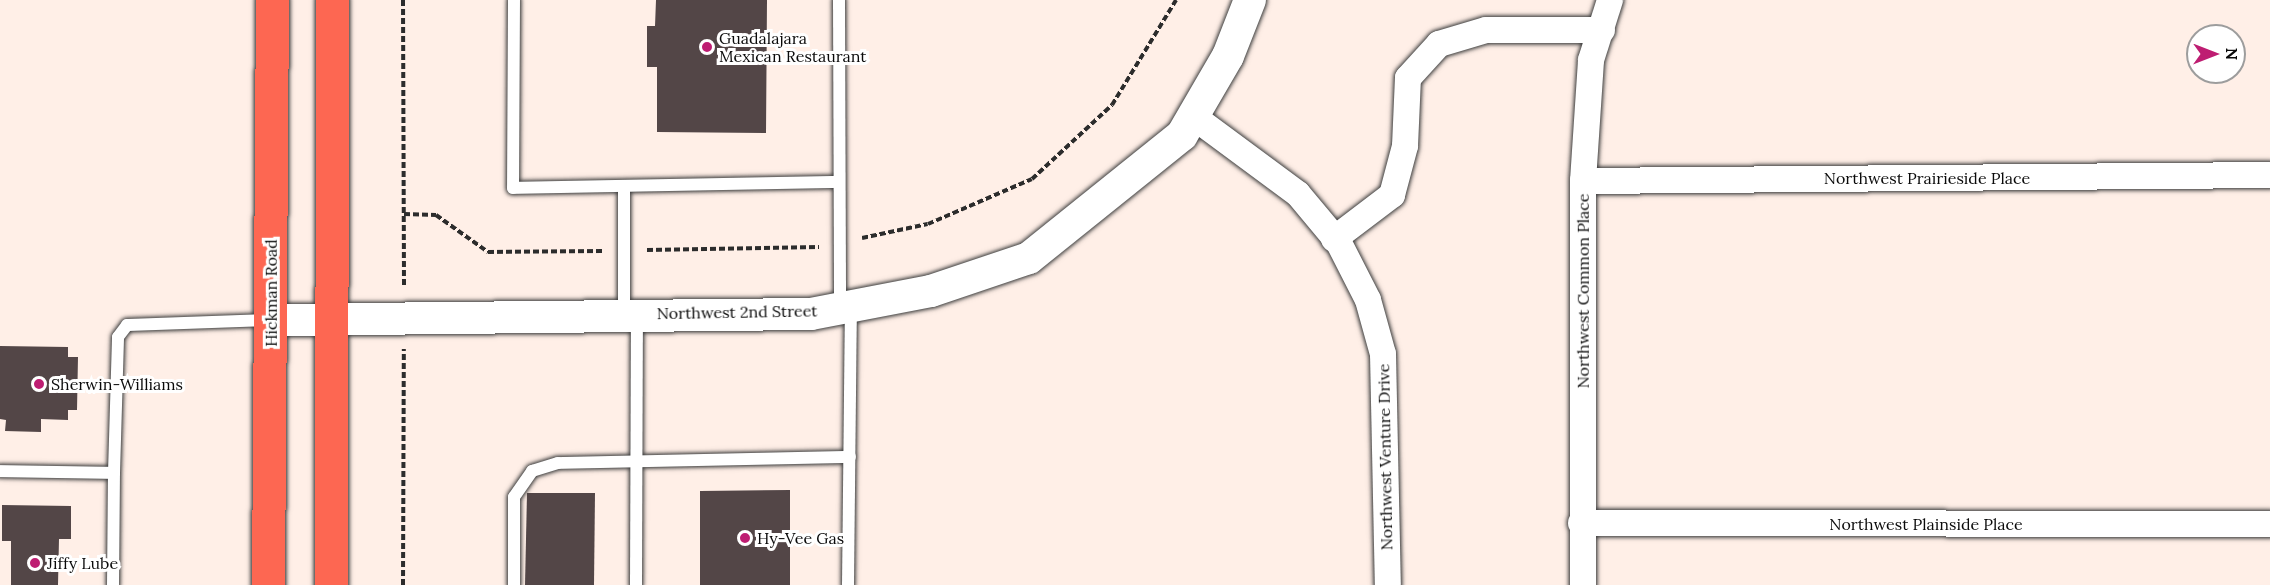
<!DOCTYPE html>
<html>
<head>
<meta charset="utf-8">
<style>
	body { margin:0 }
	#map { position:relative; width:2270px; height:585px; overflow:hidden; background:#ffefe7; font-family:Lora,serif }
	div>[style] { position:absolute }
	.building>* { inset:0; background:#534647 }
	.path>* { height:4px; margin-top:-2px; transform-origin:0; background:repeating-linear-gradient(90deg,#2c2c2c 0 6px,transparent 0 9px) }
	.roads { filter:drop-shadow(0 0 2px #3d3d3d) drop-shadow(0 0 2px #3d3d3d) }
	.service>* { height:12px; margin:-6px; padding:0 6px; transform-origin:6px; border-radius:6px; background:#fff }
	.minor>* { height:26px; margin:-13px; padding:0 13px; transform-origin:13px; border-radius:13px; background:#fff }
	.tertiary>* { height:32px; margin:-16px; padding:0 16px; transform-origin:16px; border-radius:16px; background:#fff }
	.trunk>* { height:33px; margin:-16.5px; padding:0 16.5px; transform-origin:16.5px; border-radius:16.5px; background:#fd6752 }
	.dots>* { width:16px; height:16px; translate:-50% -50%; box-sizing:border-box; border:3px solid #fff; border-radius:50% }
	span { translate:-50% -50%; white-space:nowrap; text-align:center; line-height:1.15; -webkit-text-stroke:6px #fff; paint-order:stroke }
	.poi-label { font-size:16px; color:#0a0a0a }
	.left { translate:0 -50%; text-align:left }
	.street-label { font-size:16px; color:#0a0a0a }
	.north { position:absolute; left:2186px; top:24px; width:60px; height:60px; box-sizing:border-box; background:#fff; border:2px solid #9d9d9d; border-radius:50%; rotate:90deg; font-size:16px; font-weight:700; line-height:24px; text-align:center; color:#0a0a0a }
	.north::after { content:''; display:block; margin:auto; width:21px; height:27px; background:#be1d72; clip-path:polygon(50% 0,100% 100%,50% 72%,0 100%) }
</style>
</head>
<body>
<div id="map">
	<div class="building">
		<div style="clip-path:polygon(656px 0,767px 0,766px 133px,657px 132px,657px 67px,647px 67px,647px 26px,655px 26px)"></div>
		<div style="clip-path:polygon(0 346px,68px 347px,68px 357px,78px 357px,77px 410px,68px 410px,68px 420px,41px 419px,41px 432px,5px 431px,6px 420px,0 419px)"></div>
		<div style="clip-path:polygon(790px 490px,790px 585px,700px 585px,700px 491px)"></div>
		<div style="clip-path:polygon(527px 493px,595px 493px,594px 585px,525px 585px)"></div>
		<div style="clip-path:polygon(2px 505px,71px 506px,71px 539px,59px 539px,58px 585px,11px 585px,11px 541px,2px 541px)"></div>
	</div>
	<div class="path">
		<div style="left:403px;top:0;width:287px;rotate:89.8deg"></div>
		<div style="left:404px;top:214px;width:32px;rotate:2deg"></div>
		<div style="left:436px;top:215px;width:64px;rotate:35.4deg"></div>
		<div style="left:488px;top:252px;width:115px;rotate:-0.5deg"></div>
		<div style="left:862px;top:238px;width:67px;rotate:-12deg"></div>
		<div style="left:928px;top:224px;width:113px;rotate:-23.4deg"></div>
		<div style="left:1032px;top:179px;width:109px;rotate:-42.8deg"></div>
		<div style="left:1112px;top:105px;width:123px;rotate:-58.6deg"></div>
		<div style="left:647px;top:250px;width:172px;rotate:-1deg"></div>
		<div style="left:403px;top:585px;width:236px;rotate:-89.8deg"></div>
	</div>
	<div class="roads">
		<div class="service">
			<div style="left:514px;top:0;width:188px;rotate:90.3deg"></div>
			<div style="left:513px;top:188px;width:326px;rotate:-1.1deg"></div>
			<div style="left:839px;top:0;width:307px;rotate:89.8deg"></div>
			<div style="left:624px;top:186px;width:128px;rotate:90deg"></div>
			<div style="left:0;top:471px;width:114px;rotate:1deg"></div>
			<div style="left:114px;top:473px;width:136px;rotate:-88.3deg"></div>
			<div style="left:118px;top:337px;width:15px;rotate:-53deg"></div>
			<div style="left:127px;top:325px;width:142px;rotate:-2deg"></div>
			<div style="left:113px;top:585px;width:112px;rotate:-89.5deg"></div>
			<div style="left:514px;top:585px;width:88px;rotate:-90deg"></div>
			<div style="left:514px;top:497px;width:32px;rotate:-55deg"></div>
			<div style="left:532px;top:471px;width:27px;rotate:-17deg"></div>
			<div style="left:558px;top:463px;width:292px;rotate:-1.2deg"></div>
			<div style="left:636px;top:585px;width:269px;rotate:-89.8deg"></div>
			<div style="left:848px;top:585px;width:277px;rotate:-89.4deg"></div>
		</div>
		<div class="minor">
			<div style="left:1194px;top:117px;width:129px;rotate:36.5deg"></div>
			<div style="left:1298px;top:194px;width:64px;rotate:50.1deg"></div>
			<div style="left:1339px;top:243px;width:64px;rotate:63deg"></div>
			<div style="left:1368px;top:300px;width:56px;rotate:74.5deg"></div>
			<div style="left:1383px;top:354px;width:231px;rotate:88.8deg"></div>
			<div style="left:1583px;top:181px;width:687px;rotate:-0.5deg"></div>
			<div style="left:1334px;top:239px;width:73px;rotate:-37.2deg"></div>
			<div style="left:1392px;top:195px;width:51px;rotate:-75.1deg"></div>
			<div style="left:1405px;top:146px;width:68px;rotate:-87.5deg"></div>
			<div style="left:1408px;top:78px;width:46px;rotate:-47.6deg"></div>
			<div style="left:1439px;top:44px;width:49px;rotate:-16.6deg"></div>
			<div style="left:1486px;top:30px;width:116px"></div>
			<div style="left:1581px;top:523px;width:689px;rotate:0.08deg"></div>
			<div style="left:1583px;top:585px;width:404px;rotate:-90deg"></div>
			<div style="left:1583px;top:181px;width:121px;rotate:-86.2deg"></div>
			<div style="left:1591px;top:60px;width:63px;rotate:-72.4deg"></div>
		</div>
		<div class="tertiary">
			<div style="left:271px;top:320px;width:540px;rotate:-0.64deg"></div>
			<div style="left:811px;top:314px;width:122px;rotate:-10.9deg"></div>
			<div style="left:931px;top:291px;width:103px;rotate:-18.6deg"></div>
			<div style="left:1029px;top:258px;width:196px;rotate:-38.8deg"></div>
			<div style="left:1182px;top:135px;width:91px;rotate:-59.8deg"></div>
			<div style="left:1228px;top:56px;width:60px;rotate:-68.6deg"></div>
		</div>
		<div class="trunk">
			<div style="left:268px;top:585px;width:585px;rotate:-89.61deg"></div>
			<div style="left:331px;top:585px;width:585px;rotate:-89.9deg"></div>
		</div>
	</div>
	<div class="dots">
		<div style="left:707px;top:47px;background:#be1d72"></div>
		<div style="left:39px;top:384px;background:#be1d72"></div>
		<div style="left:745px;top:538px;background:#be1d72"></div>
		<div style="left:35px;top:563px;background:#be1d72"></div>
	</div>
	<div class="poi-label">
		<span class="left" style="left:719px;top:47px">Guadalajara<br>Mexican Restaurant</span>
		<span class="left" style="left:51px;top:384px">Sherwin-Williams</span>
		<span class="left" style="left:757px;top:538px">Hy-Vee Gas</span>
		<span class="left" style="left:47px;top:563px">Jiffy Lube</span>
	</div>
	<div class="street-label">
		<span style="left:1927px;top:178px">Northwest Prairieside Place</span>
		<span style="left:1583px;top:291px;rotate:-90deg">Northwest Common Place</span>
		<span style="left:271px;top:293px;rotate:-90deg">Hickman Road</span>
		<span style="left:737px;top:312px;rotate:-1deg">Northwest 2nd Street</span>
		<span style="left:1385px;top:457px;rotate:-91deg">Northwest Venture Drive</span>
		<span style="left:1926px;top:524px">Northwest Plainside Place</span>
	</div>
	<div class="north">N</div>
</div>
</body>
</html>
